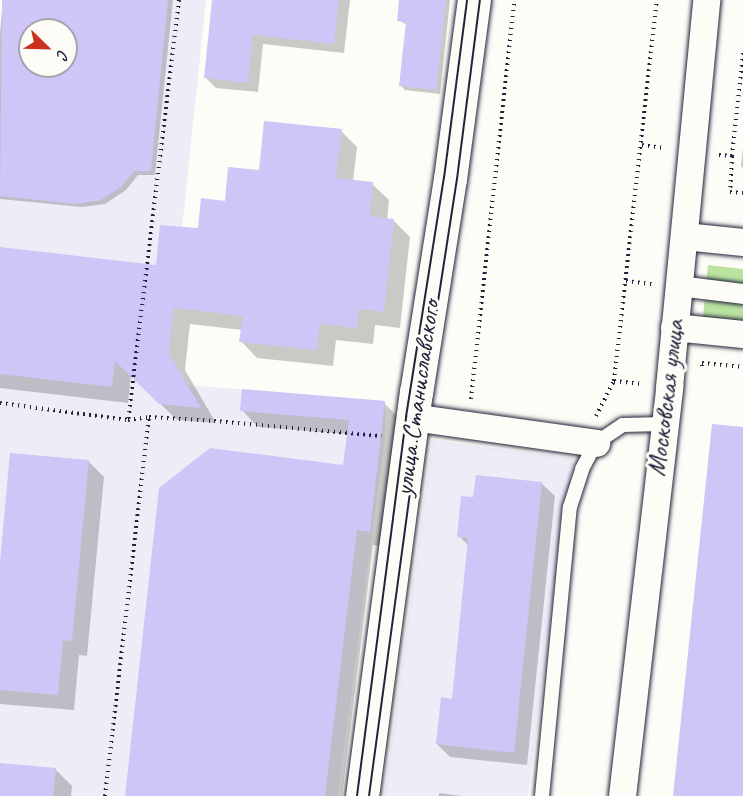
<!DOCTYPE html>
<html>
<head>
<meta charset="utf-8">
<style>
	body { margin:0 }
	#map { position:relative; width:743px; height:796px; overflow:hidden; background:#fdfcf7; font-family:Caveat,sans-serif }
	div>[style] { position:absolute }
	.built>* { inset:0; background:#efecf7 }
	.green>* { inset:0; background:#bbe4a0 }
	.shadow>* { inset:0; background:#0003 }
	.building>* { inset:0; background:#cfc5f7 }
	.path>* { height:4px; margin-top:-2px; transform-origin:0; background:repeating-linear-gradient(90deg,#22223b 0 1.5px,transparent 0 6px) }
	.roads { filter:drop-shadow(0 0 2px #22223b) drop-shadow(0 0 2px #22223b) }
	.service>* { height:14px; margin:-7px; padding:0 7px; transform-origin:7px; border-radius:7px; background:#fdfcf7 }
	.pedestrian>* { height:20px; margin:-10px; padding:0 10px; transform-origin:10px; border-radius:10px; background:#fdfcf7 }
	.minor>* { height:27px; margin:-13.5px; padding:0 13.5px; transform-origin:13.5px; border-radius:13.5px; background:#fdfcf7 }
	.tertiary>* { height:33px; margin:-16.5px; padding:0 16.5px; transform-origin:16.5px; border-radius:16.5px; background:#fdfcf7 }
	.tram>* { height:1.5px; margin:-0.75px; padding:0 0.75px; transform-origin:0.75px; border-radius:0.75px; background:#22223b }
	span { translate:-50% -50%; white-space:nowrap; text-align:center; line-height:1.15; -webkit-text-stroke:6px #fdfcf7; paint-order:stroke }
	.street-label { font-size:26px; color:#22223b }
	.north { position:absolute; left:18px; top:18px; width:60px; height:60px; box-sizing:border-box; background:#fdfcf7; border:2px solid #a5a5ac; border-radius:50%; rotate:113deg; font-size:16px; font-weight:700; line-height:24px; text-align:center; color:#22223b }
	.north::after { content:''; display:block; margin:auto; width:21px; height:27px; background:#c8321e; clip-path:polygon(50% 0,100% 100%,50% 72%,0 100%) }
</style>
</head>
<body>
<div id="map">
	<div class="built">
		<div style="clip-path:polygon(evenodd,3px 0,206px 0,169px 353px,188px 385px,385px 401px,385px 437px,338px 796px,0 796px,0 27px,3px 0,30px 30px,66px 30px,66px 66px,30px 66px,30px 30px)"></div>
		<div style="clip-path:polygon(432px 440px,573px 458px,528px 796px,384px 796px)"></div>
	</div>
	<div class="green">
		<div style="clip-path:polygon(708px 265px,743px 269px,743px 321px,703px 317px)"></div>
	</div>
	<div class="shadow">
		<div style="clip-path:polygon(evenodd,3px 0,173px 0,155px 175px,138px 175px,126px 190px,105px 204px,82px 207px,0 199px,0 35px,3px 0,30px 30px,66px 30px,66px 66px,30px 66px,30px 30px)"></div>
		<div style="clip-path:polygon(214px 0,350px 0,344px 53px,263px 44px,258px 92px,216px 88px,206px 78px)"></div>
		<div style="clip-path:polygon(401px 0,450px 0,440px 94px,405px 90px,401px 86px,407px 25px,399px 20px)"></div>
		<div style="clip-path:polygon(341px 131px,357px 147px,353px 182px,372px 184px,389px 200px,387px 220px,394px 221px,410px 237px,400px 328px,375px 325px,373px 344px,336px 340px,333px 366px,257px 358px,241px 341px,242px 330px,190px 324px,185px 370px,216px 423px,177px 420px,131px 375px,128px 403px,0 388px,0 248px,158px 267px,260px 171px)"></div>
		<div style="clip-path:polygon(743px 147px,743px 168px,741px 166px)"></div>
		<div style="clip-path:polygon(384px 403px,400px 419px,386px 547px,373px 545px,342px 796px,127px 796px,344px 467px,348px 434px,258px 427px,242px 410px)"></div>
		<div style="clip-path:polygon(88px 461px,104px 477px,87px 656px,79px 655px,74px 710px,0 704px,0 578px)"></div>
		<div style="clip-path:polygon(541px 483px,555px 496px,527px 765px,450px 757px,437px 744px,453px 700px,469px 546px,459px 536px,474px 498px)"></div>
		<div style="clip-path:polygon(0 764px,55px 769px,72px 786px,71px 796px,0 796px)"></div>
		<div style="clip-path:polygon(439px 793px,463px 796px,439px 796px)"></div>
	</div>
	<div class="building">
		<div style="clip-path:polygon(evenodd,2px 0,168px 0,151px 171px,134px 171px,122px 186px,101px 200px,77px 204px,0 196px,2px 0,30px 30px,66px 30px,66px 66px,30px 66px,30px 30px)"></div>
		<div style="clip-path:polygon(212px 0,339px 0,334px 44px,253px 35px,248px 83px,204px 78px)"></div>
		<div style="clip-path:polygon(399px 0,446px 0,436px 90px,399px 86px,406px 22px,397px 21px)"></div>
		<div style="clip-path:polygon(264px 121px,342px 129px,336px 178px,373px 182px,370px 216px,394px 219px,384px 312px,359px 309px,357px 328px,320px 324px,317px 350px,239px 342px,243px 316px,174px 308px,169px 353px,201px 408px,159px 404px,115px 361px,112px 387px,0 374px,0 247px,156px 265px,160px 225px,198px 228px,201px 198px,225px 201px,228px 167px,259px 170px)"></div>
		<div style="clip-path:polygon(242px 389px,385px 401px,370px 532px,357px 530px,325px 796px,125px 796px,159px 488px,210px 448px,343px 465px,349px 420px,240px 411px)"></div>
		<div style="clip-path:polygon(712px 424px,743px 427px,743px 796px,673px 796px)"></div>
		<div style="clip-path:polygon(10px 453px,89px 460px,72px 641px,63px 640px,58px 695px,0 690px,0 562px)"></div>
		<div style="clip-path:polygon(476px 475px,542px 482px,514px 753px,436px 744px,441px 697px,452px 699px,468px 538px,457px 537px,461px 496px,473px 497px)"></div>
		<div style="clip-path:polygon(0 763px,56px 768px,53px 796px,0 796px)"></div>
	</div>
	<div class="path">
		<div style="left:179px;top:0;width:423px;rotate:96.9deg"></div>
		<div style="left:128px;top:420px;width:21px;rotate:-8deg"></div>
		<div style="left:149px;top:417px;width:65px;rotate:3.5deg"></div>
		<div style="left:214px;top:421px;width:168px;rotate:5.1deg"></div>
		<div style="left:642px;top:145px;width:21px;rotate:8deg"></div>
		<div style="left:719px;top:155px;width:13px;rotate:4deg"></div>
		<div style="left:732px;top:156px;width:36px;rotate:93deg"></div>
		<div style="left:730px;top:192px;width:13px;rotate:4deg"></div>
		<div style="left:732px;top:156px;width:104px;rotate:-83.9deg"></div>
		<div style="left:626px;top:281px;width:26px;rotate:7deg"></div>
		<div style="left:702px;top:366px;width:3px;rotate:-90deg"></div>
		<div style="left:702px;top:363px;width:41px;rotate:5.6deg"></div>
		<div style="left:614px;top:381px;width:383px;rotate:-83.6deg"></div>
		<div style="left:471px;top:399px;width:401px;rotate:-83.8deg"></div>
		<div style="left:0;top:403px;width:129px;rotate:7.6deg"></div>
		<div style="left:596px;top:416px;width:39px;rotate:-63deg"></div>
		<div style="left:614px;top:381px;width:28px;rotate:6deg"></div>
		<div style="left:105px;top:796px;width:382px;rotate:-83.4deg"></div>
	</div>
	<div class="roads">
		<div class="service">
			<div style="left:542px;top:796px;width:290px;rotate:-84.5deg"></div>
			<div style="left:570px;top:507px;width:40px;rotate:-72deg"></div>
			<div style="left:582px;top:469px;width:30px;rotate:-62deg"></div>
			<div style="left:596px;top:443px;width:32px;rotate:-34deg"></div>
			<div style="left:623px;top:425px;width:40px;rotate:-1.4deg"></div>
		</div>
		<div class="pedestrian">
			<div style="left:679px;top:286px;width:64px;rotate:7.1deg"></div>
		</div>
		<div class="minor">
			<div style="left:684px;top:236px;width:59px;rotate:5.8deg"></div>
			<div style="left:674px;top:327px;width:69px;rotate:5.8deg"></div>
			<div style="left:412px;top:417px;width:186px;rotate:8deg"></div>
			<div style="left:622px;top:796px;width:412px;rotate:-83.4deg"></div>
			<div style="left:669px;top:387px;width:389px;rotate:-84.5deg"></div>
		</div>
		<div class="tertiary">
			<div style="left:362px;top:796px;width:407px;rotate:-82.4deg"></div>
			<div style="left:416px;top:393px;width:217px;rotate:-81deg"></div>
			<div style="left:450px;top:179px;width:181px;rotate:-82.4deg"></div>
		</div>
	</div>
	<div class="tram">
		<div style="left:357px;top:796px;width:382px;rotate:-82.6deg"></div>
		<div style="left:406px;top:417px;width:242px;rotate:-81deg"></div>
		<div style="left:444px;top:178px;width:179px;rotate:-82.6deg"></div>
		<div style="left:369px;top:796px;width:381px;rotate:-82.3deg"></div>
		<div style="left:420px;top:418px;width:242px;rotate:-81.2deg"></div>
		<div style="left:457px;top:179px;width:180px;rotate:-82.7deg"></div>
	</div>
	<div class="street-label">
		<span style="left:417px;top:398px;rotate:-82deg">улица Станиславского</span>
		<span style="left:666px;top:398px;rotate:-83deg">Московская улица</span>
	</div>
	<div class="north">С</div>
</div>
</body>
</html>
